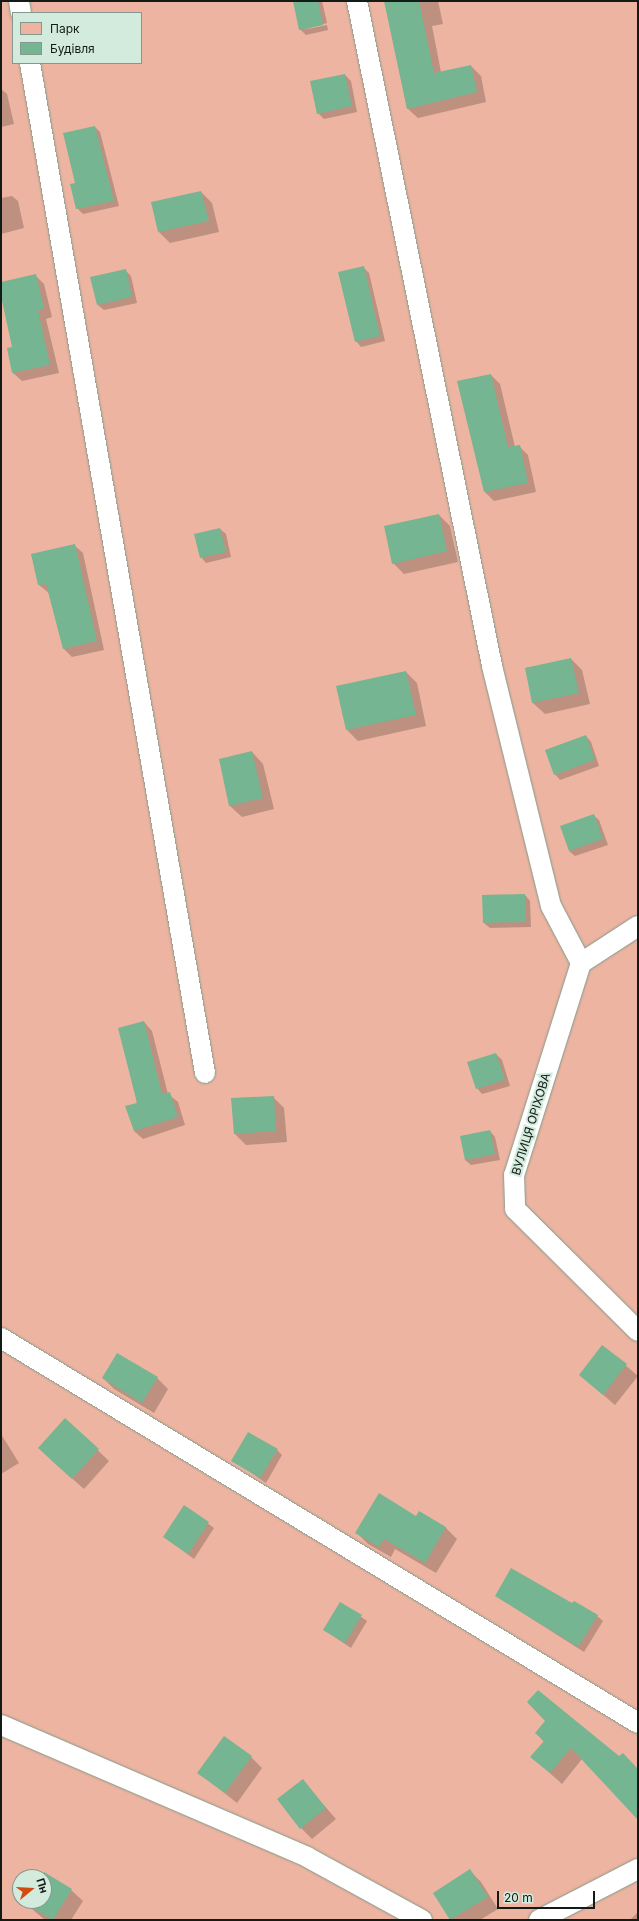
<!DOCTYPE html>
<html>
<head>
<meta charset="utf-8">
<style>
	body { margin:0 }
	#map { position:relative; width:639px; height:1921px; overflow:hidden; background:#d3ebdd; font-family:Inter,sans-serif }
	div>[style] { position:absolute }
	.green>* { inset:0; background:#edb4a1 }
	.shadow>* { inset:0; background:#0003 }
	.building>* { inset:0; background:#75b592 }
	.roads { filter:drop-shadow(0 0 1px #839a8c) drop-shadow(0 0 1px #839a8c) }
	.lane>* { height:20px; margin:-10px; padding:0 10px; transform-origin:10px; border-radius:10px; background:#fff }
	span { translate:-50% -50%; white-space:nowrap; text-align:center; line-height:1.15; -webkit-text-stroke:4px #d3ebdd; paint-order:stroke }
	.street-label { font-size:12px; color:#121b16 }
	.frame { position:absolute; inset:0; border:2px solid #121b16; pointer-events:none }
	.legend { position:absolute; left:12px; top:12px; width:130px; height:52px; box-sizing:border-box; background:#d3ebdd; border:1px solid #86988d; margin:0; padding:5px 7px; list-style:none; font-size:12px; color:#121b16 }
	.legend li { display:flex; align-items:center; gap:8px; height:20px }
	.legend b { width:20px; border:1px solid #86988d }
	.north { position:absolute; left:12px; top:1869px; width:40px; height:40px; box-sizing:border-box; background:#d3ebdd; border:1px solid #86988d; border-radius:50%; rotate:72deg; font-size:11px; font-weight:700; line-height:16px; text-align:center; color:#121b16 }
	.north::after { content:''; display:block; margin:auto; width:14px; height:18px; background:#d14b13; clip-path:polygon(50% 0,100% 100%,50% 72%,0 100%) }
	.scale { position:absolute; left:497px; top:1891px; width:98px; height:18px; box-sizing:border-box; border:2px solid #121b16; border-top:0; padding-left:5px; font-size:12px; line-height:14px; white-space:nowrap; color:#121b16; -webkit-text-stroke:3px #d3ebdd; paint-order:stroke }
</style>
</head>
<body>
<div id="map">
	<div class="green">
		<div style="clip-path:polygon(evenodd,1px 1px,638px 1px,638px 1920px,1px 1920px,1px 1px,13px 13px,141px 13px,141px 63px,13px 63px,13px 13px,1px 1px,20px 1877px,44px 1877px,44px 1901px,20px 1901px,20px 1877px)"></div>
	</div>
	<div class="shadow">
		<div style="clip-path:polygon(294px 1px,322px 1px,327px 23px,303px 30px,327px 25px,328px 30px,306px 35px,300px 29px)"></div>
		<div style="clip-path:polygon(385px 1px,438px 1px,443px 24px,432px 26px,441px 72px,471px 66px,481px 76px,486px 102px,418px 118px,407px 108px)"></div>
		<div style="clip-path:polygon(345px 75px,351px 81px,357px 112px,324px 119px,318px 113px)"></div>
		<div style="clip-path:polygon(1px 89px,7px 94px,14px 124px,1px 127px)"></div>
		<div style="clip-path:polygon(95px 127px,100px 132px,119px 206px,83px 214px,77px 208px,76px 184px)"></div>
		<div style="clip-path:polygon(201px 192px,212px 203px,219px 232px,170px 243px,159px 232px)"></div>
		<div style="clip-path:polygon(12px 196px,18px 201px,24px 228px,1px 234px,1px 198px)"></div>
		<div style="clip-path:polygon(364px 268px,369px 273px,385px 341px,361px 347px,356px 341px)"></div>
		<div style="clip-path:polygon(125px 270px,131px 276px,137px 303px,104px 310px,98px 305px)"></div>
		<div style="clip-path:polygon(35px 275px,44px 284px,52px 317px,46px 319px,59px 373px,22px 381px,13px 373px,14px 348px,1px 283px)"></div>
		<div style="clip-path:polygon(491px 375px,500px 384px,515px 447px,519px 446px,528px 455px,536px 492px,494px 501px,485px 492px)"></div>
		<div style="clip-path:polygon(439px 515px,450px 526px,458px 562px,404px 574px,393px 563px)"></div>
		<div style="clip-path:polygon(220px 529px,226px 534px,231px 557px,206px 563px,201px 557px)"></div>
		<div style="clip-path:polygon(74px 545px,83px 553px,104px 650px,72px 657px,64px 649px,49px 593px,39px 585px)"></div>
		<div style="clip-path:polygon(571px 659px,582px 670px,590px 704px,545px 714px,533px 703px,526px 668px)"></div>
		<div style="clip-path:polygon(406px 672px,417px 683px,426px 726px,358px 741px,347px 730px)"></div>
		<div style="clip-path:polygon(586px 736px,591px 742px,599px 766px,560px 780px,555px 774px)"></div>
		<div style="clip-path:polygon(252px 752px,263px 764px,274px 809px,242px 817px,230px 806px,220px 760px)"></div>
		<div style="clip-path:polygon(593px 815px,599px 820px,608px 845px,575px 856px,569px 851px)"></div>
		<div style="clip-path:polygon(525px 895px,530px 901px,531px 927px,490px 928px,484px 923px)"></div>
		<div style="clip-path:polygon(144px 1022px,152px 1031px,168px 1094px,178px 1102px,185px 1125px,143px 1139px,134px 1131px)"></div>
		<div style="clip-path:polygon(496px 1054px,502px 1060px,510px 1086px,482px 1094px,477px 1088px)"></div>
		<div style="clip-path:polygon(273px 1097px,284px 1108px,287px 1142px,246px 1145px,235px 1134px)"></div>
		<div style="clip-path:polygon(490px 1131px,495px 1137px,500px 1160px,471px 1165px,465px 1160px)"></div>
		<div style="clip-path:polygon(603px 1346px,638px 1376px,615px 1405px,580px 1375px)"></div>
		<div style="clip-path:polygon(103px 1378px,157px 1378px,168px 1389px,154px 1413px,114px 1389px)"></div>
		<div style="clip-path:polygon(65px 1419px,109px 1461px,84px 1489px,50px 1459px)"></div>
		<div style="clip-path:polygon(1px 1434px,19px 1463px,1px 1474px)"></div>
		<div style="clip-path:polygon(277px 1450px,282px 1455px,266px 1483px,233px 1460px)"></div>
		<div style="clip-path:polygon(184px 1506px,214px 1528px,194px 1559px,164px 1537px)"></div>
		<div style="clip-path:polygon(420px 1512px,446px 1528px,457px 1539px,436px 1573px,395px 1549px,391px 1557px,368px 1544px,357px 1533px,417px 1517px)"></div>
		<div style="clip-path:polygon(496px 1596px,573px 1605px,597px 1616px,603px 1621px,584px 1652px)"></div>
		<div style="clip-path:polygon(341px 1603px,367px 1621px,351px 1648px,324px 1630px)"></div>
		<div style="clip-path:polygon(536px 1733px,619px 1757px,638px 1770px,638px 1816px,582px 1759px,562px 1784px,532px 1757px,544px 1742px)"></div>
		<div style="clip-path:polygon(251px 1757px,262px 1768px,237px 1803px,199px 1773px)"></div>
		<div style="clip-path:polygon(302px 1780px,336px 1819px,312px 1839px,301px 1828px)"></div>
		<div style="clip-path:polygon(470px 1871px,481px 1882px,498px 1909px,480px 1920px,451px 1920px,435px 1893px)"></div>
		<div style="clip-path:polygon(44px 1874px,71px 1890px,83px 1901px,71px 1920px,45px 1920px,26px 1904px,28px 1901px,44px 1901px,42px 1877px)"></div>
		<div style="clip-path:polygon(638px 1912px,638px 1920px,630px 1920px)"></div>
	</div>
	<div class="building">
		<div style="clip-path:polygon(293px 1px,318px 1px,323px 25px,299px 30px)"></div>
		<div style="clip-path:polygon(384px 1px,419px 1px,434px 73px,471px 65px,477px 92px,407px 109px)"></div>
		<div style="clip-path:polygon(345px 74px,352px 106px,317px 114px,310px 81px)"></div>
		<div style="clip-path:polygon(95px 126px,114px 201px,76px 209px,70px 184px,75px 183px,63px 133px)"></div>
		<div style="clip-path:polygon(201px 191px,209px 221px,158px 232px,151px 202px)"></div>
		<div style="clip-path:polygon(364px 266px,380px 336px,355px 342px,338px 272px)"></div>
		<div style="clip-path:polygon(126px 269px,132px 297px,97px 305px,90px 277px)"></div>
		<div style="clip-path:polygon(36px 274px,44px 309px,38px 310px,50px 365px,12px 373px,7px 348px,12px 347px,1px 296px,1px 282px)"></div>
		<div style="clip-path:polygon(491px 374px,508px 447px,520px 445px,528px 483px,484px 492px,457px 381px)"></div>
		<div style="clip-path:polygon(439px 514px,447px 551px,392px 564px,384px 526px)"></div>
		<div style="clip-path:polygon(220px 528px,226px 552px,200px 558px,194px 534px)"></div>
		<div style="clip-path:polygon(75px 544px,97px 641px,63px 649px,46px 584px,38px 585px,31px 554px)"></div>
		<div style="clip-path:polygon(571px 658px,579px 693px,532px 703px,525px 668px)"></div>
		<div style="clip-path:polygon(406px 671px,416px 715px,346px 730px,336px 686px)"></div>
		<div style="clip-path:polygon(586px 735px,595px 760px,554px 775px,545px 750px)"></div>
		<div style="clip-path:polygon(252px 751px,263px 798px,229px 806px,219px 759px)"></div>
		<div style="clip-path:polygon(594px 814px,603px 839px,569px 851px,560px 826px)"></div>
		<div style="clip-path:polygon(525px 894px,525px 922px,483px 923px,482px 895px)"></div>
		<div style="clip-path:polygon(144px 1021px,162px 1094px,170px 1092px,178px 1117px,134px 1131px,125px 1106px,137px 1103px,118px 1028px)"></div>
		<div style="clip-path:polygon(496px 1053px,505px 1080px,476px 1089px,467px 1062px)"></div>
		<div style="clip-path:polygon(274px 1096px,276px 1131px,234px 1134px,231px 1098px)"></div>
		<div style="clip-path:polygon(490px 1130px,495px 1154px,465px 1160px,460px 1136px)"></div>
		<div style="clip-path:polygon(602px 1345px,627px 1364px,603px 1395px,579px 1375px)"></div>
		<div style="clip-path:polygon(117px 1353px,158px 1377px,142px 1403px,102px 1378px)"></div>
		<div style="clip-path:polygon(65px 1418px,99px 1449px,72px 1479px,38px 1448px)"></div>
		<div style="clip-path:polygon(248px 1432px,278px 1449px,260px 1478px,231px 1461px)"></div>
		<div style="clip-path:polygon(379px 1493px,416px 1516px,419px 1511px,446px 1527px,425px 1563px,384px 1539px,379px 1547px,355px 1533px)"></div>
		<div style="clip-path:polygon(184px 1505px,209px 1522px,188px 1554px,163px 1537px)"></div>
		<div style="clip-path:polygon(511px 1568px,572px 1603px,574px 1601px,598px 1615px,578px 1647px,495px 1596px)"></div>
		<div style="clip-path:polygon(340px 1602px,362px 1615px,345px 1643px,323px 1630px)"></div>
		<div style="clip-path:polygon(538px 1690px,619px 1756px,623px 1753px,638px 1769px,638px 1820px,571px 1748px,550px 1773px,530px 1757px,544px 1741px,535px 1733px,545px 1721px,527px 1702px)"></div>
		<div style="clip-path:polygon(224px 1736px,252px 1756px,225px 1793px,197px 1773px)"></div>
		<div style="clip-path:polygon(303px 1779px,326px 1808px,300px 1829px,277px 1799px)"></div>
		<div style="clip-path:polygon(470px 1869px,488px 1897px,450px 1920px,433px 1893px)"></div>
		<div style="clip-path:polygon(44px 1872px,72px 1889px,53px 1920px,25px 1904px,26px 1901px,44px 1901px,44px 1877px,41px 1877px)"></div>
	</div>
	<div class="roads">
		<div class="lane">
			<div style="left:19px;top:1px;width:12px;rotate:81deg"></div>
			<div style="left:357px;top:1px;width:679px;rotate:78.52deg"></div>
			<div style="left:492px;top:666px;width:247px;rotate:76.2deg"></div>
			<div style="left:551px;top:906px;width:64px;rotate:62.2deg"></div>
			<div style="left:30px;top:63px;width:1025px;rotate:80.17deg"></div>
			<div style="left:638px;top:926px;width:68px;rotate:147deg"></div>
			<div style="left:581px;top:963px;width:222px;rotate:107.5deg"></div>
			<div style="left:514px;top:1175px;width:34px;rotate:88deg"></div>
			<div style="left:515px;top:1209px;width:173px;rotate:44.8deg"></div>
			<div style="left:1px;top:1338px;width:744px;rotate:31.15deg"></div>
			<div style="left:1px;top:1725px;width:333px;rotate:23.3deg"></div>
			<div style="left:307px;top:1857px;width:131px;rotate:28.7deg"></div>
			<div style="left:539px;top:1920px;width:111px;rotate:-27.3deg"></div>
		</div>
	</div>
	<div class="street-label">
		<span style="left:531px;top:1124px;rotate:-73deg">ВУЛИЦЯ ОРІХОВА</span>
	</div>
	<div class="frame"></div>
	<ul class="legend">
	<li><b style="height:11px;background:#edb4a1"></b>Парк</li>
	<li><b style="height:11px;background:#75b592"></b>Будівля</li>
	</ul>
	<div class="north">Пн</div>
	<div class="scale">20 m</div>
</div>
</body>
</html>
